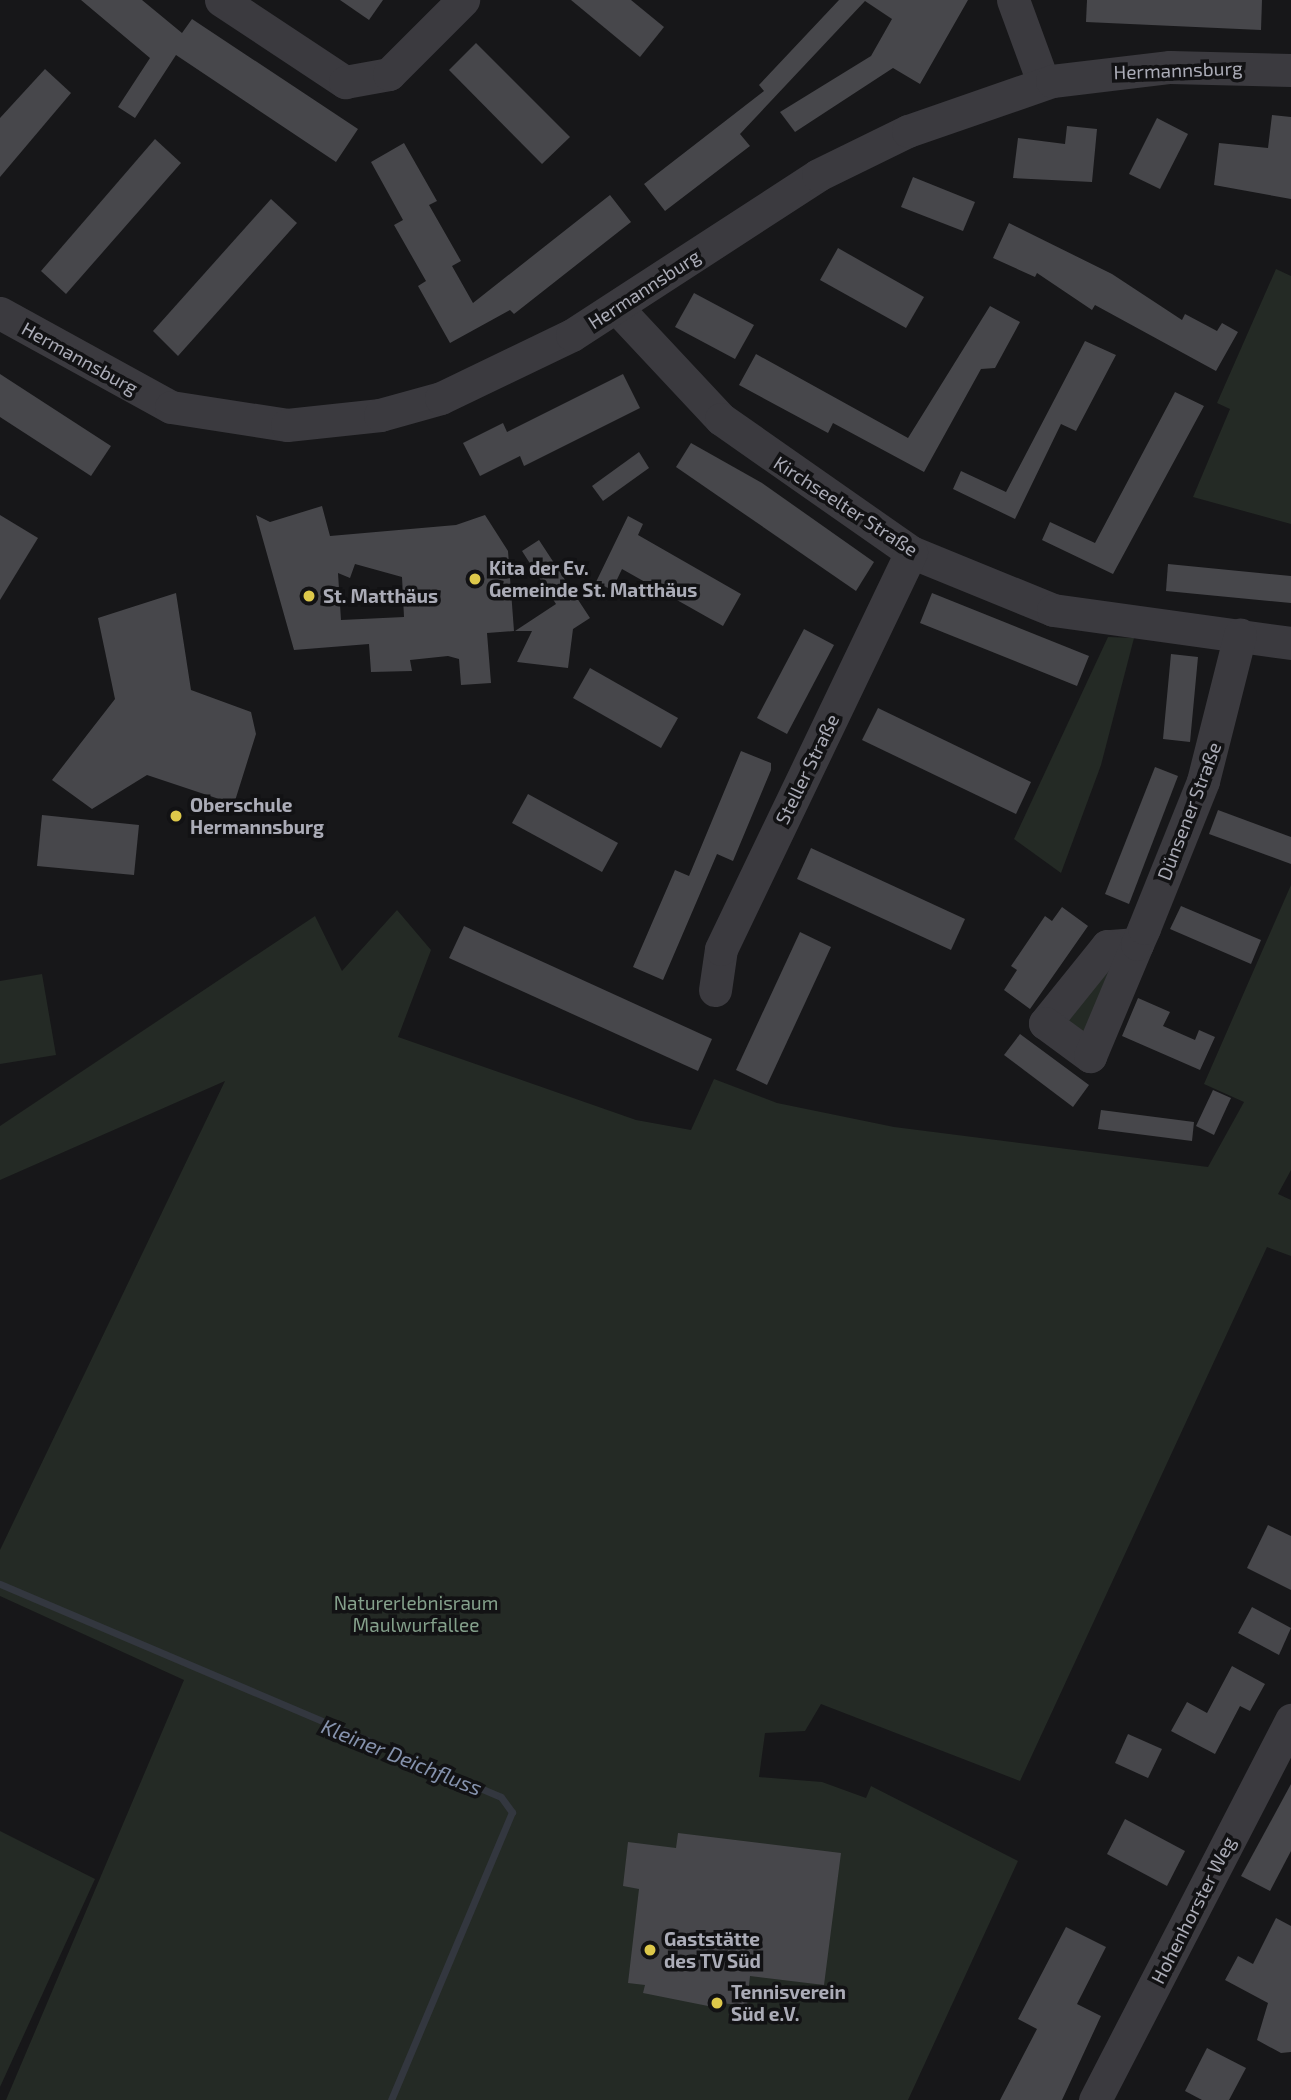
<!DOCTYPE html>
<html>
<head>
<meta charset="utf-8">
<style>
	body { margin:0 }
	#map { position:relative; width:1291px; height:2100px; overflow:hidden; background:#171719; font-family:"Exo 2",sans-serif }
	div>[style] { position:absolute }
	.green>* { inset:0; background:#242a25 }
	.stream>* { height:7px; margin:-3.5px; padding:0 3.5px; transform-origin:3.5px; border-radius:3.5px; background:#33373f }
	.building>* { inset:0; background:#47474b }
	.minor>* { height:33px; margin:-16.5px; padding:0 16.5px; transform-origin:16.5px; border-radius:16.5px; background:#3b3a3f }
	.dots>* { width:19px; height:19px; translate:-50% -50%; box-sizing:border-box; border:4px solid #121214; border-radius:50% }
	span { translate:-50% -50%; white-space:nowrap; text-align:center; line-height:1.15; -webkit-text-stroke:7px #121214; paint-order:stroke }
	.street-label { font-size:19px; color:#abacb7 }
	.poi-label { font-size:19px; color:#abacb7; font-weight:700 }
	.left { translate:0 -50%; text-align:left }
	.park-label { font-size:19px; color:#84a08b }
	.water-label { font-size:21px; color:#8693ae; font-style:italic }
</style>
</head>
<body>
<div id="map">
	<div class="green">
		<div style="clip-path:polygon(1276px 269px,1291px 276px,1291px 524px,1193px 497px,1230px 409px,1217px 403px)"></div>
		<div style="clip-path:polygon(1108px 637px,1134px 638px,1101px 765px,1061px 873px,1014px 839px)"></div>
		<div style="clip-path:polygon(1291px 885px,1291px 1170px,1278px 1194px,1291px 1200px,1291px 1256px,1267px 1247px,1020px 1781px,821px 1704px,805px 1731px,765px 1733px,759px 1777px,822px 1782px,866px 1798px,871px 1786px,1018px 1861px,908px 2100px,6px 2100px,184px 1680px,0 1596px,0 1550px,225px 1081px,0 1180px,0 1126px,315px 916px,342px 971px,397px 910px,431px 950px,398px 1037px,636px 1120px,691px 1130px,714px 1079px,777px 1103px,894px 1127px,1208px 1167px,1244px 1102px,1204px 1084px)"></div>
		<div style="clip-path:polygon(1117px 961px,1084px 1042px,1059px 1024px)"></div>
		<div style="clip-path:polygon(42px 974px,56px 1055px,0 1064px,0 981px)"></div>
		<div style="clip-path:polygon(0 1831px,95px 1879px,0 2087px)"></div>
	</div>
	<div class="stream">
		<div style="left:0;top:1584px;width:544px;rotate:23.03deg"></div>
		<div style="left:501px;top:1797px;width:19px;rotate:54deg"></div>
		<div style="left:512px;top:1812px;width:312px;rotate:112.8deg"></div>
	</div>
	<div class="building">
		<div style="clip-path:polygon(81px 0,142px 0,182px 33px,192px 19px,358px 129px,336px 162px,176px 55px,135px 118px,118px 107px,150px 58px)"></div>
		<div style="clip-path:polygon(340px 0,383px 0,369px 20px)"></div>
		<div style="clip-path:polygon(571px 0,631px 0,664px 27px,640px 57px)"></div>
		<div style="clip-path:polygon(839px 0,968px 0,920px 84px,893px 68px,795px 132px,780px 112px,871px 56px,892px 19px,865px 1px,740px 134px,750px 146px,665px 211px,644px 184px,764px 91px,759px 85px)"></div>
		<div style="clip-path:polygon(1087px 0,1262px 0,1261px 30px,1086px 22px)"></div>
		<div style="clip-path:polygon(476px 43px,570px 137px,542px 164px,449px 70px)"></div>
		<div style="clip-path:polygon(45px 69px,71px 93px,0 177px,0 118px)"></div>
		<div style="clip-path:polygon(1272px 115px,1291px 117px,1291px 199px,1214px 185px,1219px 143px,1268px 148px)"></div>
		<div style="clip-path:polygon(1157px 118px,1188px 134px,1160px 189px,1129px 174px)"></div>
		<div style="clip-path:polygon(1067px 126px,1097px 129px,1092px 182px,1013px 178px,1018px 138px,1065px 144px)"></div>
		<div style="clip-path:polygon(155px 139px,181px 163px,66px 294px,41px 271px)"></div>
		<div style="clip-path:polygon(404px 143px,437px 201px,429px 205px,461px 261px,452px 266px,473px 303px,610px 195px,631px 222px,514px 314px,510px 310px,450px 343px,418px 286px,426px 281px,394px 225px,403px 220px,371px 162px)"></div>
		<div style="clip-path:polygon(913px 177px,975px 202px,963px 231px,901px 207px)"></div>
		<div style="clip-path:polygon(271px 199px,297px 223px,178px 356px,153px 331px)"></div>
		<div style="clip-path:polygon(1009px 223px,1112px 274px,1182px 320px,1185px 314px,1217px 331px,1222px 323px,1238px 332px,1216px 371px,1095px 305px,1092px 310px,1037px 273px,1035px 277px,993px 258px)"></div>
		<div style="clip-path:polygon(838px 248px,924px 297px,906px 328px,820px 280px)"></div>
		<div style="clip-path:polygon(694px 293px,754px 325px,735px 359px,675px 327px)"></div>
		<div style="clip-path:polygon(990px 306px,1020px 322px,995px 368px,981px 369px,924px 472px,833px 423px,828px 433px,739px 385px,756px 354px,908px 438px)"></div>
		<div style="clip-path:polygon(1085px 341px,1116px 355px,1076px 431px,1061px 424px,1015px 519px,953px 489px,961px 471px,1006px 492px)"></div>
		<div style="clip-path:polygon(0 374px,111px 446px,91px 476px,0 417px)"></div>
		<div style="clip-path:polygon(623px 374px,640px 408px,524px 466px,520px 456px,480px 476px,463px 443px,503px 423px,507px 432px)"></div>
		<div style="clip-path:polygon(1175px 392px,1204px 406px,1113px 574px,1042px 540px,1050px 522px,1095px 543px)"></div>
		<div style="clip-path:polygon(691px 443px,762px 483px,874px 562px,856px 591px,676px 467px)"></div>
		<div style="clip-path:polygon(639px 452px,649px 468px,603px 501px,592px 486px)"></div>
		<div style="clip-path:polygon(evenodd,322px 506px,330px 536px,456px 525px,485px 515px,508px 551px,514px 631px,487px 633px,491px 683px,461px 685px,459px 659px,448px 656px,410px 660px,412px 671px,371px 672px,369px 644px,294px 650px,256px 515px,270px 522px,322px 506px,355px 564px,402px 577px,404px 617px,341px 620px,338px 573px,350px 578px,355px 564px)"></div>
		<div style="clip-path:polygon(0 515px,38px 538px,0 600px)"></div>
		<div style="clip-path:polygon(628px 516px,643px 524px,638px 535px,741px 594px,723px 626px,622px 569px,612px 590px,596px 582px)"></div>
		<div style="clip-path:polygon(539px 540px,590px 618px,573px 629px,568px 668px,517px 662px,532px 631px,515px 631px,556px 604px,522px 551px)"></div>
		<div style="clip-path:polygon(1168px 564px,1291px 576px,1291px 603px,1166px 591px)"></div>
		<div style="clip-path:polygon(176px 593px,191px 690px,251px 712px,256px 734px,234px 804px,147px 775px,92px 809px,52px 780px,115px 699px,98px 618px)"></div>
		<div style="clip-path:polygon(932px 593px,1089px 656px,1077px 686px,920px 623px)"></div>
		<div style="clip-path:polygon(804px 629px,834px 645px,787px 734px,757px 718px)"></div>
		<div style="clip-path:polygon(1171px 654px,1198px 657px,1190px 742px,1163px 739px)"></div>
		<div style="clip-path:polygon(590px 668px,678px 718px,661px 748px,573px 698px)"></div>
		<div style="clip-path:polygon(878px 708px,1031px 782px,1016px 814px,862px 740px)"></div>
		<div style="clip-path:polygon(741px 751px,771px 763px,771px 770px,733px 861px,717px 854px,663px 980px,633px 967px,675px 870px,689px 876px)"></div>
		<div style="clip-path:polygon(1155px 767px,1178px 776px,1129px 904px,1105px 894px)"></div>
		<div style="clip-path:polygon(528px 794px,618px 843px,602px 872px,512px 823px)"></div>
		<div style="clip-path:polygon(1218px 810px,1291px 837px,1291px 864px,1209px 834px)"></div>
		<div style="clip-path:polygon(42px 815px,139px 825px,134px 875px,37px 866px)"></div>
		<div style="clip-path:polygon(811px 848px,965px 919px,951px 950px,797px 879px)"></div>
		<div style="clip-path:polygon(1181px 906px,1261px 940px,1251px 964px,1170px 929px)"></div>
		<div style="clip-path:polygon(1062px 907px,1088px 926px,1030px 1009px,1004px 990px,1017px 970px,1011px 966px,1045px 916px,1052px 921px)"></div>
		<div style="clip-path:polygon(464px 926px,712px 1039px,698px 1071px,449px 958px)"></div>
		<div style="clip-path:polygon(800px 932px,831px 947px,767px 1085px,736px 1070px)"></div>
		<div style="clip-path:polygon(1138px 998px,1170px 1012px,1163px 1026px,1195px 1040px,1199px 1030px,1215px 1037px,1200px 1070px,1122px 1036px)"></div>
		<div style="clip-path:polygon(1020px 1034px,1089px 1085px,1073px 1107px,1004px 1055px)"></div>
		<div style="clip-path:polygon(1213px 1090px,1231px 1098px,1214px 1135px,1196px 1126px)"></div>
		<div style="clip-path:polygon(1101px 1110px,1194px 1122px,1192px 1141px,1098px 1129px)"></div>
		<div style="clip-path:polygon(1268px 1525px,1291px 1536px,1291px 1590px,1247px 1568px)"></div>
		<div style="clip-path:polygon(1252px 1607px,1291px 1628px,1279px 1655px,1238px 1633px)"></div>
		<div style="clip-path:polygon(1232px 1666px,1265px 1684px,1250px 1711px,1240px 1706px,1215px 1754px,1171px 1731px,1187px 1702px,1207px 1713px)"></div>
		<div style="clip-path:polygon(1128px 1734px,1162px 1749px,1148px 1778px,1115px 1763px)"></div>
		<div style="clip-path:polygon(1291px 1784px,1291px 1851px,1270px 1891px,1241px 1876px)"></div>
		<div style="clip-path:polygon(1125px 1819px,1185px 1851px,1167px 1886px,1107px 1854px)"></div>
		<div style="clip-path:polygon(678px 1833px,841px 1853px,824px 1985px,750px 1976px,747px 2006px,713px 2002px,713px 2007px,643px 1993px,645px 1985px,628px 1983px,639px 1889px,623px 1886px,628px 1842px,676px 1848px)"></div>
		<div style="clip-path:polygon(1276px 1918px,1291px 1926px,1291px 2052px,1281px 2053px,1257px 2040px,1268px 2003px,1225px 1980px,1238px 1956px,1253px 1964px)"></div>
		<div style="clip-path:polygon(1066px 1927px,1106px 1947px,1077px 2004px,1101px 2016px,1062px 2100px,1000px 2100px,1037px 2029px,1018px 2019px)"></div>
		<div style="clip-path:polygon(1207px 2048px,1246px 2068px,1229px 2100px,1202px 2100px,1185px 2091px)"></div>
	</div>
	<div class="minor">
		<div style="left:221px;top:0;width:149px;rotate:33.5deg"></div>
		<div style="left:345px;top:82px;width:45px;rotate:-10.3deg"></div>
		<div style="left:389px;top:74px;width:105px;rotate:-45deg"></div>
		<div style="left:1013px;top:0;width:87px;rotate:69.9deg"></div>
		<div style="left:617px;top:308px;width:152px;rotate:46.9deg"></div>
		<div style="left:721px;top:419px;width:232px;rotate:35deg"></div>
		<div style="left:911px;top:552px;width:153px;rotate:22.2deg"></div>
		<div style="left:1053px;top:610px;width:240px;rotate:7.9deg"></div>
		<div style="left:0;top:313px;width:195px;rotate:28.8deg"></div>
		<div style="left:171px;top:407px;width:117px;rotate:8.8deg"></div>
		<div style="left:287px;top:425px;width:94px;rotate:-6.1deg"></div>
		<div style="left:380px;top:415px;width:63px;rotate:-15.6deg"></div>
		<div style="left:441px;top:398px;width:145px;rotate:-25.7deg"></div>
		<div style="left:572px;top:335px;width:293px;rotate:-33deg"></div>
		<div style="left:818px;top:175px;width:100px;rotate:-26.1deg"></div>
		<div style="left:908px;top:131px;width:152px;rotate:-19.1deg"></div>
		<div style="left:1052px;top:81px;width:119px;rotate:-6.8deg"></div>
		<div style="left:1170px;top:67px;width:121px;rotate:1.4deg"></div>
		<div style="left:1137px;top:944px;width:30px;rotate:176deg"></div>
		<div style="left:1107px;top:946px;width:99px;rotate:128.8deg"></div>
		<div style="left:1045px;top:1023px;width:56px;rotate:36.3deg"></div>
		<div style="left:1090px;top:1056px;width:121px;rotate:-67.2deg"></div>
		<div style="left:1137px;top:944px;width:17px;rotate:-66deg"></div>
		<div style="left:1144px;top:928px;width:158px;rotate:-68.1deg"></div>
		<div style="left:1203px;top:781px;width:151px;rotate:-75.8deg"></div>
		<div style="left:715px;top:990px;width:41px;rotate:-81.7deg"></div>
		<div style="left:721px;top:949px;width:440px;rotate:-64.4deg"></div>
		<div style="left:1095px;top:2100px;width:428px;rotate:-62.7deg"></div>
	</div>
	<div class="dots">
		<div style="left:475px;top:579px;background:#ddc84a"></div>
		<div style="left:309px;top:596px;background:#ddc84a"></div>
		<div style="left:176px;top:816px;background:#ddc84a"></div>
		<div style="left:650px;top:1950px;background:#ddc84a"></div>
		<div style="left:717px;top:2003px;background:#ddc84a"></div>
	</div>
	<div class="street-label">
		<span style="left:1178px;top:70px;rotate:-2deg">Hermannsburg</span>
		<span style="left:644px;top:289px;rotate:-33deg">Hermannsburg</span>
		<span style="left:80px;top:358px;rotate:29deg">Hermannsburg</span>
		<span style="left:846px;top:506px;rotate:33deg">Kirchseelter Straße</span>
		<span style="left:807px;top:769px;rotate:-64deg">Steller Straße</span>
		<span style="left:1189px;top:811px;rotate:-69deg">Dünsener Straße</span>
		<span style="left:1193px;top:1910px;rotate:-63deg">Hohenhorster Weg</span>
	</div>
	<div class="poi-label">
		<span class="left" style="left:489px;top:579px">Kita der Ev.<br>Gemeinde St. Matthäus</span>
		<span class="left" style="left:323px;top:596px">St. Matthäus</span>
		<span class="left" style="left:190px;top:816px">Oberschule<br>Hermannsburg</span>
		<span class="left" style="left:664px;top:1950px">Gaststätte<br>des TV Süd</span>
		<span class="left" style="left:731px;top:2003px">Tennisverein<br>Süd e.V.</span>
	</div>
	<div class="park-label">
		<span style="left:416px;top:1614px">Naturerlebnisraum<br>Maulwurfallee</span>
	</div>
	<div class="water-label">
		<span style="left:402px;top:1757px;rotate:22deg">Kleiner Deichfluss</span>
	</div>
</div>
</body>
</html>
